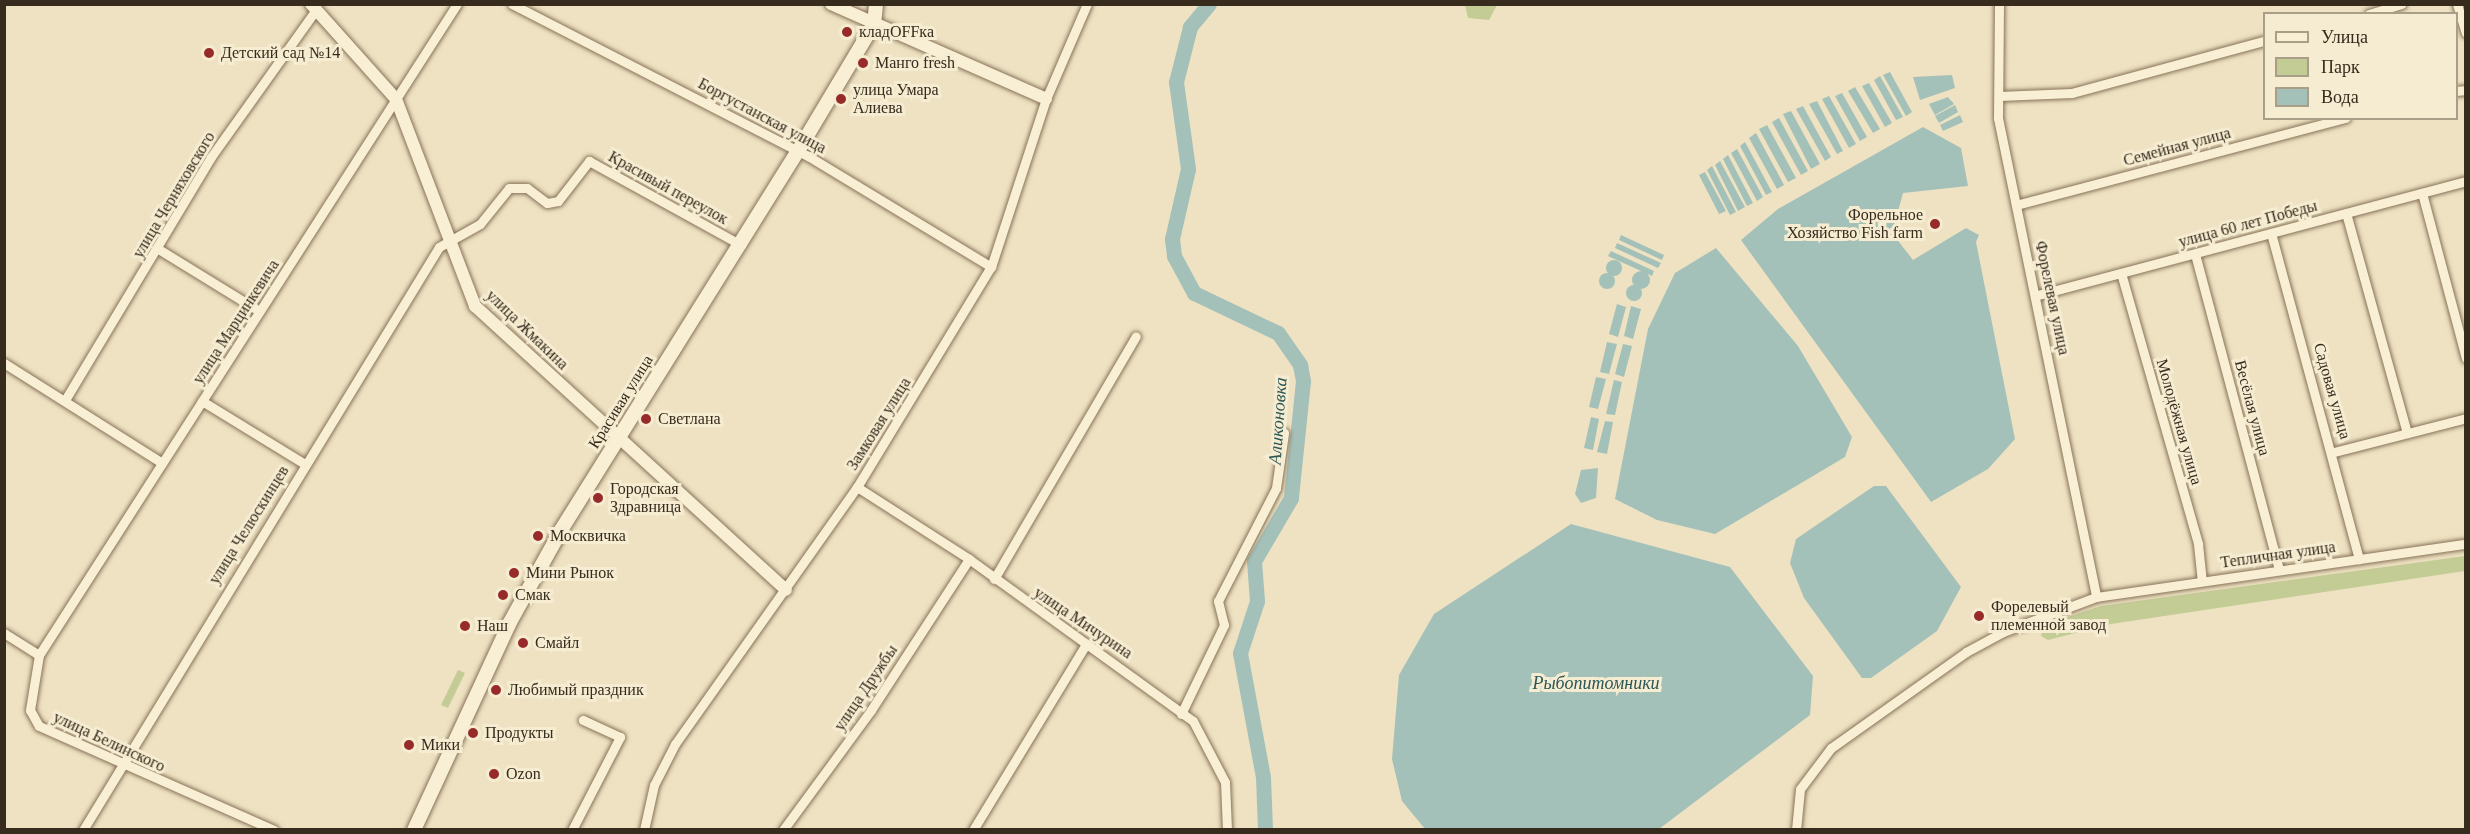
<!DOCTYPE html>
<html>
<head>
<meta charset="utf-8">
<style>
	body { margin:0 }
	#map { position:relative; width:2470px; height:834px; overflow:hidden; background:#eee2c2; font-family:"Times New Roman",serif }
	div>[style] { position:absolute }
	.green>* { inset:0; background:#c4cc96 }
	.water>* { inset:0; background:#a4c1b9 }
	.round { border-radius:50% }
	.river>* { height:15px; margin:-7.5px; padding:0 7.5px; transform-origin:7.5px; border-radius:7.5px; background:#a4c1b9 }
	.roads { filter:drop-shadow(0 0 2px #887359) drop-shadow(0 0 2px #887359) }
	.minor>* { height:9px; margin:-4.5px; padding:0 4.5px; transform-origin:4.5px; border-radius:4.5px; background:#f9efd5 }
	.tertiary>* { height:12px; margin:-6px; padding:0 6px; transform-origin:6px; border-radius:6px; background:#f9efd5 }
	.secondary>* { height:14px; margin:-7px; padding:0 7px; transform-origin:7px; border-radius:7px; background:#f9efd5 }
	.dots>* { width:16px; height:16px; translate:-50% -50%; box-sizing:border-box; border:3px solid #f5ecd1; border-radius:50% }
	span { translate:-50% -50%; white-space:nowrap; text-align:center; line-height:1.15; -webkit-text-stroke:6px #f5ecd1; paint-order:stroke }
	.poi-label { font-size:16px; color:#372b1d }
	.left { translate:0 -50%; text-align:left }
	.right { translate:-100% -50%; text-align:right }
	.street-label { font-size:16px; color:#372b1d }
	.water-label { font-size:18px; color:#2c5756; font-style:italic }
	.frame { position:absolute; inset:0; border:6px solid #372b1d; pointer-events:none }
	.legend { position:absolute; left:2263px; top:12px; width:195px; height:108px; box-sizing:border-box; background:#f5ecd1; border:2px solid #a99f89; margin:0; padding:8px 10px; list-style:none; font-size:18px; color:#372b1d }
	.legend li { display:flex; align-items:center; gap:12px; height:30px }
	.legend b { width:30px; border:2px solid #a99f89 }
</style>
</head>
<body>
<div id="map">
	<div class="green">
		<div style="clip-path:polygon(1465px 5px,1465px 4px,1497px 5px,1489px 20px,1468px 18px)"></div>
		<div style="clip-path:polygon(2465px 556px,2465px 571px,2111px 624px,2048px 640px,2041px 636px,2044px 625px,2101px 606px)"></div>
		<div style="clip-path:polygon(458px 670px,465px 673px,448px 708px,441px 705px)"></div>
	</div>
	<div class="water">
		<div style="clip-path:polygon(1890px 72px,1912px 112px,1906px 116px,1883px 75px)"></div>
		<div style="clip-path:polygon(1952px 75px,1955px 88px,1920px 100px,1913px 77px)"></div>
		<div style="clip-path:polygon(1880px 76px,1903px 117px,1896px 120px,1874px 80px)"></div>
		<div style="clip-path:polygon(1869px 83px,1892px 123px,1885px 127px,1862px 86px)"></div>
		<div style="clip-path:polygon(1855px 87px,1880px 129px,1873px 133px,1848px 91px)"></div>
		<div style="clip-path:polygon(1842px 93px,1867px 137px,1860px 141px,1835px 96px)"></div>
		<div style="clip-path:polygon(1829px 96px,1856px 144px,1849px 148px,1822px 99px)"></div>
		<div style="clip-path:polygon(1948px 97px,1954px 104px,1935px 115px,1929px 104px)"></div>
		<div style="clip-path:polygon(1817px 101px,1843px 151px,1837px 154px,1809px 104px)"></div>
		<div style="clip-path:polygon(1955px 105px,1958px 112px,1939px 123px,1935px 116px)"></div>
		<div style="clip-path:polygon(1803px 106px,1831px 157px,1825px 161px,1796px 109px)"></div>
		<div style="clip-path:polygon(1791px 111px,1820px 164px,1811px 169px,1783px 114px)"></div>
		<div style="clip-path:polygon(1960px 115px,1963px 122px,1943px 131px,1940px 125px)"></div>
		<div style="clip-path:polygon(1779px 118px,1808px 171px,1801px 175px,1772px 122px)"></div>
		<div style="clip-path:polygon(1767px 125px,1796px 178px,1788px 182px,1759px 129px)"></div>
		<div style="clip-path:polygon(1923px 127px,1961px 148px,1968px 186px,1903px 193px,1892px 233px,1913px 260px,1966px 228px,1979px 235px,1976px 242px,2015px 439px,1988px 469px,1931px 502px,1741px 240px,1778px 209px)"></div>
		<div style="clip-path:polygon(1756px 133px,1784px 185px,1777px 189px,1749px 138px)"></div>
		<div style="clip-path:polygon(1745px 142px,1772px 192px,1766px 195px,1740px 146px)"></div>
		<div style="clip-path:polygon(1737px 149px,1763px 197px,1757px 201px,1731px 153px)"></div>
		<div style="clip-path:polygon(1728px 155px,1753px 203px,1747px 206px,1723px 159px)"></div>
		<div style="clip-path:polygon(1720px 161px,1745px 207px,1738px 211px,1715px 165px)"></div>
		<div style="clip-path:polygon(1712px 166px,1736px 212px,1730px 215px,1707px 170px)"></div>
		<div style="clip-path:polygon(1705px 172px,1726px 211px,1719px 214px,1699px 175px)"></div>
		<div style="clip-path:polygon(1621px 235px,1664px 255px,1662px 260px,1619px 240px)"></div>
		<div style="clip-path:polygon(1617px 243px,1661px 263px,1658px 268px,1615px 248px)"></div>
		<div style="clip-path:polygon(1716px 248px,1798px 346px,1852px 437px,1845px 457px,1715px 534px,1657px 520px,1615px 499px,1648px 329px,1675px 273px)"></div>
		<div style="clip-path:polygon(1611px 251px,1654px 271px,1652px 276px,1608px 256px)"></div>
		<div class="round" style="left:1606px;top:260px;width:16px;height:16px"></div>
		<div class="round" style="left:1632px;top:271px;width:18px;height:18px"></div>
		<div class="round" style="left:1599px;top:273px;width:16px;height:16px"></div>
		<div class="round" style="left:1626px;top:285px;width:16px;height:16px"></div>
		<div style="clip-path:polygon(1617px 304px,1626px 307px,1618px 337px,1609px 334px)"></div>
		<div style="clip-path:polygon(1631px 306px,1641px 309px,1633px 339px,1624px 336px)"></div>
		<div style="clip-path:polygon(1607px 342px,1617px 344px,1609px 374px,1600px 372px)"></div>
		<div style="clip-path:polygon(1623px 344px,1632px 346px,1624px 377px,1615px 374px)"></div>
		<div style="clip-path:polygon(1596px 377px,1606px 379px,1598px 409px,1589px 407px)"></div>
		<div style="clip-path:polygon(1614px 380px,1622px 382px,1615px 415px,1606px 414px)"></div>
		<div style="clip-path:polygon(1591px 417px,1599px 419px,1593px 450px,1584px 448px)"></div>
		<div style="clip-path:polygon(1605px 421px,1613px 422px,1607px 454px,1597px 452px)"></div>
		<div style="clip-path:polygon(1598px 468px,1596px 498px,1581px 503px,1575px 494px,1581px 470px)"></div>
		<div style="clip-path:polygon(1874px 486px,1886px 486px,1961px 587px,1937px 631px,1871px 678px,1862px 678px,1804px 598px,1790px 563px,1796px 539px)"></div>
		<div style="clip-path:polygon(1571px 524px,1730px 567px,1813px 676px,1810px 715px,1659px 829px,1425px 829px,1402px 801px,1392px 759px,1399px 675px,1434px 614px)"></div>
	</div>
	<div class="river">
		<div style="left:1209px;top:4px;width:30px;rotate:130deg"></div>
		<div style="left:1190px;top:27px;width:57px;rotate:104.3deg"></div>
		<div style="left:1176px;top:82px;width:88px;rotate:82.1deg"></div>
		<div style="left:1188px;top:169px;width:72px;rotate:102.9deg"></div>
		<div style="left:1172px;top:239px;width:17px;rotate:83deg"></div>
		<div style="left:1174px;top:256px;width:42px;rotate:61.6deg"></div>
		<div style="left:1194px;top:293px;width:93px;rotate:25.5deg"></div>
		<div style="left:1278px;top:333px;width:39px;rotate:55deg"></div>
		<div style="left:1300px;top:365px;width:16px;rotate:79deg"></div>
		<div style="left:1303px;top:381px;width:118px;rotate:95.9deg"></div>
		<div style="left:1291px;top:498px;width:73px;rotate:120.4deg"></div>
		<div style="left:1254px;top:561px;width:40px;rotate:85.7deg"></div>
		<div style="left:1257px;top:601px;width:55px;rotate:108.1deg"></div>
		<div style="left:1240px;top:653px;width:126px;rotate:79.5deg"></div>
		<div style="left:1263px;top:777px;width:53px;rotate:87.8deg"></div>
	</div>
	<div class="roads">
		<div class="minor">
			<div style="left:512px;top:4px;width:333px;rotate:27.2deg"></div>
			<div style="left:808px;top:156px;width:214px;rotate:31.2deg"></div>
			<div style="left:1999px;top:4px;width:114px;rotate:90.5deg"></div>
			<div style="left:1998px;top:118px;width:489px;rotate:78.4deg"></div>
			<div style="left:2457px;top:4px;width:30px;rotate:73deg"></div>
			<div style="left:2369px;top:14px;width:34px;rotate:-17deg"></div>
			<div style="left:2456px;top:91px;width:10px;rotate:-6deg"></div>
			<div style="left:1999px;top:96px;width:73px;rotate:-2.4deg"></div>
			<div style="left:2072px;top:93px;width:199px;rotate:-15.2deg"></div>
			<div style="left:2422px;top:193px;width:171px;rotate:75.1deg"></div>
			<div style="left:2016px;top:205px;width:341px;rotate:-14.8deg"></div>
			<div style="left:2346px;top:213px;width:228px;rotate:74.5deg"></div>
			<div style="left:2271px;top:233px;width:338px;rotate:74.9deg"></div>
			<div style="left:160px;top:250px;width:116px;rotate:31.6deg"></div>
			<div style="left:2195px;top:254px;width:327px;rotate:75.1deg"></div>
			<div style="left:2121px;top:273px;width:282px;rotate:74.1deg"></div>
			<div style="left:2198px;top:544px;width:37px;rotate:84deg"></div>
			<div style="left:2038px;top:295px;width:443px;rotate:-14.9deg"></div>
			<div style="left:4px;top:363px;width:187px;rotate:32.3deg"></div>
			<div style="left:65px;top:400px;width:283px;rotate:-59deg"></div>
			<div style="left:211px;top:157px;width:181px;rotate:-54.5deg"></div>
			<div style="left:202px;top:401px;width:121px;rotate:31.5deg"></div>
			<div style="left:2334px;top:452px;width:136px;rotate:-14.4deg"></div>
			<div style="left:857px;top:487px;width:133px;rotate:32.7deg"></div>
			<div style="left:969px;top:559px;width:276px;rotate:35.9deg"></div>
			<div style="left:1193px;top:721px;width:69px;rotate:62.3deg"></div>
			<div style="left:1225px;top:782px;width:48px;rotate:87.6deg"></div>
			<div style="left:994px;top:579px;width:281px;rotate:-59.7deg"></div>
			<div style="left:4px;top:633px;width:41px;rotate:32.2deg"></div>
			<div style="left:39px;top:655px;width:56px;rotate:99.3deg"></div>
			<div style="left:30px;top:710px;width:18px;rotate:61deg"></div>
			<div style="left:39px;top:726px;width:257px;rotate:23.9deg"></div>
			<div style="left:39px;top:655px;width:774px;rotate:-57.3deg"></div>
			<div style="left:1181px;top:714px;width:99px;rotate:-64.2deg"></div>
			<div style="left:1224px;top:625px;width:25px;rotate:-104deg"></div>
			<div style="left:1218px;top:601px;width:127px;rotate:-62.8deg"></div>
			<div style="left:1276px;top:488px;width:56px;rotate:-81.7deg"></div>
			<div style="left:83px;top:830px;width:683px;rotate:-58.59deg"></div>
			<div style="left:439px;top:247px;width:47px;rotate:-29.3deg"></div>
			<div style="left:480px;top:224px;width:46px;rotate:-51.1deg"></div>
			<div style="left:509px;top:188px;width:18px"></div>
			<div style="left:527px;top:188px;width:25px;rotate:37deg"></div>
			<div style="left:547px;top:203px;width:11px;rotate:-10deg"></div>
			<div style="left:558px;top:201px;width:51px;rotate:-52.2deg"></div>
			<div style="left:589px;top:161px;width:174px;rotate:28.9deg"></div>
			<div style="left:572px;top:830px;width:105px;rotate:-62.7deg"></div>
			<div style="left:620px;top:737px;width:41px;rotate:-155.3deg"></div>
			<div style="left:644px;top:830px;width:46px;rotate:-77.5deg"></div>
			<div style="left:654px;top:785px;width:46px;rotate:-62.9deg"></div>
			<div style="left:675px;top:744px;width:315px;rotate:-54.7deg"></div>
			<div style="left:857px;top:487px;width:258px;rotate:-58.7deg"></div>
			<div style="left:991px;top:267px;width:177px;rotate:-71.9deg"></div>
			<div style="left:1046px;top:99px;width:103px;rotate:-66.7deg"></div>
			<div style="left:783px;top:830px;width:149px;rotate:-53.7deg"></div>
			<div style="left:871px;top:710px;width:180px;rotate:-57deg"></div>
			<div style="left:973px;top:830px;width:218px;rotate:-58.7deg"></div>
			<div style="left:1796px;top:830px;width:41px;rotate:-84.4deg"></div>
			<div style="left:1800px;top:789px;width:51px;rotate:-52.9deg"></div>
			<div style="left:1831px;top:748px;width:166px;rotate:-35.4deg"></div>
			<div style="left:1966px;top:652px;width:42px;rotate:-28.4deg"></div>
			<div style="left:2003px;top:632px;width:99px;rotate:-20.6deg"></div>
			<div style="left:2096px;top:597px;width:374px;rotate:-8.2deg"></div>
		</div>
		<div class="tertiary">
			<div style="left:311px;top:4px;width:127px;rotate:48.2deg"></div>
			<div style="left:396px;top:99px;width:222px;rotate:69.1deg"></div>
			<div style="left:475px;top:306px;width:421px;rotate:42.4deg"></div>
			<div style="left:831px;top:4px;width:235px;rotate:23.8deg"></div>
		</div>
		<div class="secondary">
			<div style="left:414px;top:830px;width:227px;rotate:-65.2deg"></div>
			<div style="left:509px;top:624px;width:107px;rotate:-61deg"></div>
			<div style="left:561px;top:530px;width:447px;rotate:-58deg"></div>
			<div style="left:798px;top:151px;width:148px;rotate:-59.1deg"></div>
			<div style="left:874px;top:24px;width:20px;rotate:-84deg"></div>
		</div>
	</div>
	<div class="dots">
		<div style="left:847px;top:32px;background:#972b29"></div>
		<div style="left:209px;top:53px;background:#972b29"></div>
		<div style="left:863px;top:63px;background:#972b29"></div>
		<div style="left:841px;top:99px;background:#972b29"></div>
		<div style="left:1935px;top:224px;background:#972b29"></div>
		<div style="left:646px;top:419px;background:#972b29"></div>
		<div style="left:598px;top:498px;background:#972b29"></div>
		<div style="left:538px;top:536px;background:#972b29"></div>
		<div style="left:514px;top:573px;background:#972b29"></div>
		<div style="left:503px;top:595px;background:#972b29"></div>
		<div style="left:1979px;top:616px;background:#972b29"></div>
		<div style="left:465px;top:626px;background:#972b29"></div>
		<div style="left:523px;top:643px;background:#972b29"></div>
		<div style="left:496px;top:690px;background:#972b29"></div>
		<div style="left:473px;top:733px;background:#972b29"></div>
		<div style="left:409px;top:745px;background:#972b29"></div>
		<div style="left:494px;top:774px;background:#972b29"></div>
	</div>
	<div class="poi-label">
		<span class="left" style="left:859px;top:32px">кладOFFка</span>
		<span class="left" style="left:221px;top:53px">Детский сад №14</span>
		<span class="left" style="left:875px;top:63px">Манго fresh</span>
		<span class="left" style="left:853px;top:99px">улица Умара<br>Алиева</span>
		<span class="right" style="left:1923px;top:224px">Форельное<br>Хозяйство Fish farm</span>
		<span class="left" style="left:658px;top:419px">Светлана</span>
		<span class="left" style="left:610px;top:498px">Городская<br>Здравница</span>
		<span class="left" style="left:550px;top:536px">Москвичка</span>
		<span class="left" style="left:526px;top:573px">Мини Рынок</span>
		<span class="left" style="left:515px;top:595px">Смак</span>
		<span class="left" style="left:1991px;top:616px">Форелевый<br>племенной завод</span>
		<span class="left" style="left:477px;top:626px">Наш</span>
		<span class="left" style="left:535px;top:643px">Смайл</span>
		<span class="left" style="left:508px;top:690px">Любимый праздник</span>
		<span class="left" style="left:485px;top:733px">Продукты</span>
		<span class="left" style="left:421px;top:745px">Мики</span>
		<span class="left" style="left:506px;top:774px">Ozon</span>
	</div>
	<div class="street-label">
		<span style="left:762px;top:116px;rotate:28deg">Боргустанская улица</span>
		<span style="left:2177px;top:147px;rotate:-15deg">Семейная улица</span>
		<span style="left:668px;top:188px;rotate:29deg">Красивый переулок</span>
		<span style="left:174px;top:195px;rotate:-59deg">улица Черняховского</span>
		<span style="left:2248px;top:224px;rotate:-15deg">улица 60 лет Победы</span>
		<span style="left:2052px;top:298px;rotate:78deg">Форелевая улица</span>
		<span style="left:236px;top:322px;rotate:-57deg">улица Марцинкевича</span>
		<span style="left:527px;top:330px;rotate:44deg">улица Жмакина</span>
		<span style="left:2332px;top:391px;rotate:74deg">Садовая улица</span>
		<span style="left:621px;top:402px;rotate:-58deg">Красивая улица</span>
		<span style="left:2252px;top:408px;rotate:75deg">Весёлая улица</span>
		<span style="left:2179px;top:422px;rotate:74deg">Молодёжная улица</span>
		<span style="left:879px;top:424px;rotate:-58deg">Замковая улица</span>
		<span style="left:249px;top:525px;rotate:-58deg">улица Челюскинцев</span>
		<span style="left:2278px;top:555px;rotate:-8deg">Тепличная улица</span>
		<span style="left:1083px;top:623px;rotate:34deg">улица Мичурина</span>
		<span style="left:866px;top:688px;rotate:-56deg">улица Дружбы</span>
		<span style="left:109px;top:742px;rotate:25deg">улица Белинского</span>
	</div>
	<div class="water-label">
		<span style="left:1278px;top:421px;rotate:-86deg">Аликоновка</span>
		<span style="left:1596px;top:683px">Рыбопитомники</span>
	</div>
	<div class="frame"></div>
	<ul class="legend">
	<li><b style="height:8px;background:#f9efd5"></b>Улица</li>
	<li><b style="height:16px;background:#c4cc96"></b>Парк</li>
	<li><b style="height:16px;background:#a4c1b9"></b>Вода</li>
	</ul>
</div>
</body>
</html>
